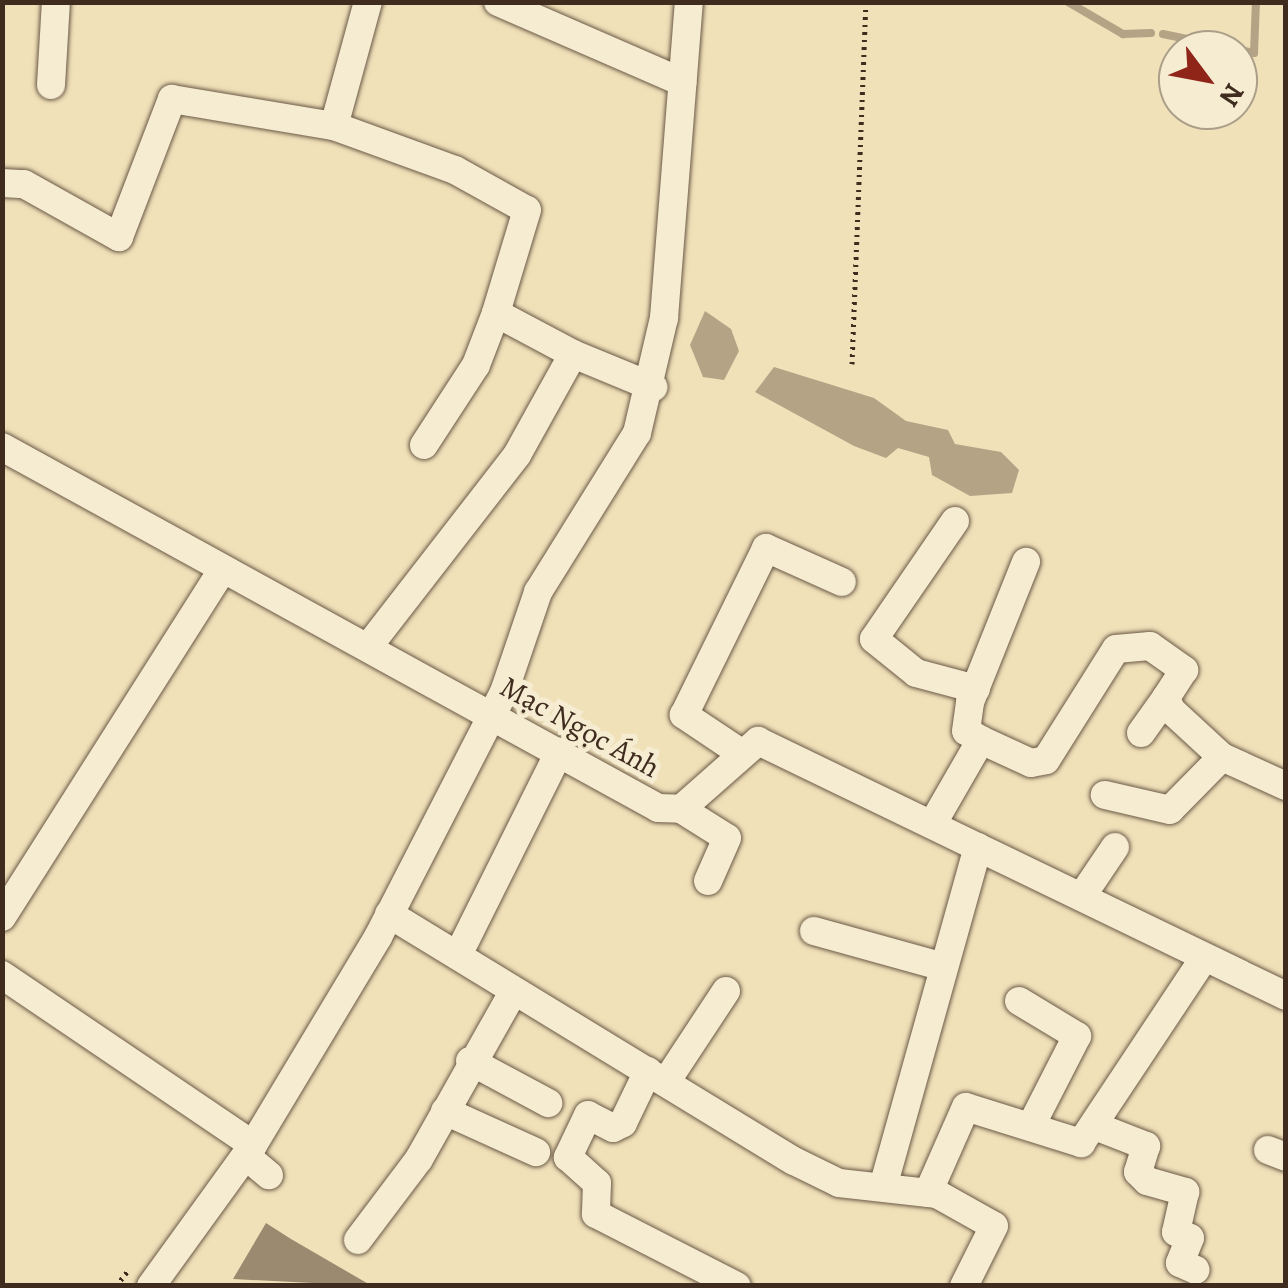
<!DOCTYPE html>
<html>
<head>
<meta charset="utf-8">
<style>
	body { margin:0 }
	#map { position:relative; width:1288px; height:1288px; overflow:hidden; background:#f0e1b9; font-family:Alegreya,serif }
	div>[style] { position:absolute }
	.water>* { inset:0; background:#b4a385 }
	.stream>* { height:8px; margin:-4px; padding:0 4px; transform-origin:4px; border-radius:4px; background:#b4a385 }
	.building>* { inset:0; background:#9b8a6f }
	.path>* { height:5px; margin-top:-2.5px; transform-origin:0; background:repeating-linear-gradient(90deg,#3f2c1f 0 2.5px,transparent 0 7.5px) }
	.roads { filter:drop-shadow(0 0 2px #6b5946) drop-shadow(0 0 2px #6b5946) }
	.minor>* { height:28px; margin:-14px; padding:0 14px; transform-origin:14px; border-radius:14px; background:#f5ecd2 }
	span { translate:-50% -50%; white-space:nowrap; text-align:center; line-height:1.15; -webkit-text-stroke:10px #f5ecd2; paint-order:stroke }
	.street-label { font-size:30px; color:#3f2c1f }
	.frame { position:absolute; inset:0; border:5px solid #3f2c1f; pointer-events:none }
	.north { position:absolute; left:1158px; top:30px; width:100px; height:100px; box-sizing:border-box; background:#f5ecd2; border:2px solid #ac9f8a; border-radius:50%; rotate:122deg; font-size:28px; font-weight:700; line-height:40px; text-align:center; color:#3f2c1f }
	.north::after { content:''; display:block; margin:auto; width:35px; height:45px; background:#8f2418; clip-path:polygon(50% 0,100% 100%,50% 72%,0 100%) }
</style>
</head>
<body>
<div id="map">
	<div class="water">
		<div style="clip-path:polygon(705px 311px,731px 329px,739px 351px,724px 380px,703px 377px,690px 345px)"></div>
		<div style="clip-path:polygon(774px 367px,874px 398px,906px 421px,948px 430px,955px 444px,1001px 452px,1019px 470px,1012px 493px,970px 496px,932px 475px,929px 457px,898px 448px,886px 458px,854px 446px,755px 392px)"></div>
	</div>
	<div class="stream">
		<div style="left:1068px;top:2px;width:64px;rotate:30.2deg"></div>
		<div style="left:1123px;top:34px;width:28px;rotate:-2deg"></div>
		<div style="left:1163px;top:34px;width:93px;rotate:11.8deg"></div>
		<div style="left:1254px;top:53px;width:51px;rotate:-87.8deg"></div>
	</div>
	<div class="building">
		<div style="clip-path:polygon(266px 1223px,291px 1239px,372px 1286px,233px 1279px)"></div>
	</div>
	<div class="path">
		<div style="left:852px;top:364px;width:362px;rotate:-87.8deg"></div>
		<div style="left:116px;top:1286px;width:18px;rotate:-52deg"></div>
	</div>
	<div class="roads">
		<div class="minor">
			<div style="left:498px;top:2px;width:201px;rotate:23.5deg"></div>
			<div style="left:51px;top:85px;width:83px;rotate:-86.6deg"></div>
			<div style="left:334px;top:126px;width:129px;rotate:20deg"></div>
			<div style="left:455px;top:170px;width:82px;rotate:29.1deg"></div>
			<div style="left:527px;top:210px;width:108px;rotate:106.8deg"></div>
			<div style="left:496px;top:313px;width:87px;rotate:28deg"></div>
			<div style="left:573px;top:354px;width:115px;rotate:119deg"></div>
			<div style="left:517px;top:455px;width:243px;rotate:127.8deg"></div>
			<div style="left:2px;top:183px;width:22px;rotate:3deg"></div>
			<div style="left:24px;top:184px;width:109px;rotate:29.2deg"></div>
			<div style="left:119px;top:237px;width:148px;rotate:-69deg"></div>
			<div style="left:172px;top:99px;width:164px;rotate:9.5deg"></div>
			<div style="left:334px;top:126px;width:129px;rotate:-74.7deg"></div>
			<div style="left:573px;top:354px;width:87px;rotate:22.4deg"></div>
			<div style="left:424px;top:445px;width:95px;rotate:-57deg"></div>
			<div style="left:476px;top:365px;width:56px;rotate:-69deg"></div>
			<div style="left:2px;top:447px;width:749px;rotate:28.82deg"></div>
			<div style="left:658px;top:808px;width:23px;rotate:2deg"></div>
			<div style="left:681px;top:809px;width:103px;rotate:-41.4deg"></div>
			<div style="left:758px;top:741px;width:586px;rotate:25.78deg"></div>
			<div style="left:955px;top:521px;width:143px;rotate:124.5deg"></div>
			<div style="left:874px;top:639px;width:54px;rotate:39deg"></div>
			<div style="left:916px;top:673px;width:62px;rotate:14.9deg"></div>
			<div style="left:1141px;top:733px;width:43px;rotate:-54.5deg"></div>
			<div style="left:981px;top:740px;width:17px;rotate:-149deg"></div>
			<div style="left:966px;top:731px;width:29px;rotate:-82deg"></div>
			<div style="left:970px;top:702px;width:151px;rotate:-68.2deg"></div>
			<div style="left:741px;top:753px;width:69px;rotate:-146.3deg"></div>
			<div style="left:684px;top:715px;width:186px;rotate:-63.8deg"></div>
			<div style="left:766px;top:548px;width:83px;rotate:24.1deg"></div>
			<div style="left:1222px;top:757px;width:70px;rotate:24.4deg"></div>
			<div style="left:681px;top:809px;width:54px;rotate:32.2deg"></div>
			<div style="left:727px;top:838px;width:47px;rotate:113.8deg"></div>
			<div style="left:933px;top:823px;width:96px;rotate:-60deg"></div>
			<div style="left:981px;top:740px;width:55px;rotate:24.7deg"></div>
			<div style="left:1031px;top:763px;width:15px;rotate:-11deg"></div>
			<div style="left:1046px;top:760px;width:131px;rotate:-57.8deg"></div>
			<div style="left:1116px;top:649px;width:34px;rotate:-5deg"></div>
			<div style="left:1150px;top:646px;width:42px;rotate:35.2deg"></div>
			<div style="left:1184px;top:670px;width:33px;rotate:123deg"></div>
			<div style="left:1166px;top:698px;width:13px;rotate:67deg"></div>
			<div style="left:1171px;top:710px;width:69px;rotate:42.7deg"></div>
			<div style="left:1222px;top:757px;width:74px;rotate:134.5deg"></div>
			<div style="left:1170px;top:810px;width:67px;rotate:-167deg"></div>
			<div style="left:1082px;top:896px;width:59px;rotate:-56deg"></div>
			<div style="left:389px;top:914px;width:474px;rotate:31.4deg"></div>
			<div style="left:794px;top:1161px;width:50px;rotate:26.1deg"></div>
			<div style="left:839px;top:1183px;width:99px;rotate:6.4deg"></div>
			<div style="left:937px;top:1194px;width:65px;rotate:29.3deg"></div>
			<div style="left:994px;top:1226px;width:67px;rotate:116.6deg"></div>
			<div style="left:2px;top:917px;width:411px;rotate:-57.6deg"></div>
			<div style="left:814px;top:931px;width:131px;rotate:15.5deg"></div>
			<div style="left:459px;top:953px;width:225px;rotate:-63.5deg"></div>
			<div style="left:2px;top:975px;width:303px;rotate:34.1deg"></div>
			<div style="left:1019px;top:1001px;width:68px;rotate:31.1deg"></div>
			<div style="left:1077px;top:1036px;width:99px;rotate:117.1deg"></div>
			<div style="left:470px;top:1061px;width:89px;rotate:28.3deg"></div>
			<div style="left:648px;top:1071px;width:58px;rotate:115.7deg"></div>
			<div style="left:623px;top:1123px;width:11px;rotate:153deg"></div>
			<div style="left:613px;top:1128px;width:28px;rotate:-153deg"></div>
			<div style="left:588px;top:1115px;width:47px;rotate:115.5deg"></div>
			<div style="left:568px;top:1157px;width:39px;rotate:42deg"></div>
			<div style="left:597px;top:1183px;width:31px;rotate:92deg"></div>
			<div style="left:596px;top:1214px;width:158px;rotate:27.1deg"></div>
			<div style="left:666px;top:1082px;width:109px;rotate:-56.6deg"></div>
			<div style="left:445px;top:1111px;width:100px;rotate:24.3deg"></div>
			<div style="left:1095px;top:1126px;width:55px;rotate:21.4deg"></div>
			<div style="left:1146px;top:1146px;width:27px;rotate:107deg"></div>
			<div style="left:1138px;top:1172px;width:13px;rotate:45deg"></div>
			<div style="left:1147px;top:1181px;width:40px;rotate:16deg"></div>
			<div style="left:1185px;top:1192px;width:41px;rotate:102.7deg"></div>
			<div style="left:1176px;top:1232px;width:15px;rotate:23deg"></div>
			<div style="left:1190px;top:1238px;width:27px;rotate:112deg"></div>
			<div style="left:1180px;top:1263px;width:17px;rotate:24deg"></div>
			<div style="left:1268px;top:1150px;width:19px;rotate:21deg"></div>
			<div style="left:246px;top:1156px;width:30px;rotate:40deg"></div>
			<div style="left:883px;top:1187px;width:353px;rotate:-74.4deg"></div>
			<div style="left:928px;top:1193px;width:94px;rotate:-66.2deg"></div>
			<div style="left:966px;top:1107px;width:121px;rotate:17.4deg"></div>
			<div style="left:1081px;top:1143px;width:222px;rotate:-56.4deg"></div>
			<div style="left:358px;top:1240px;width:101px;rotate:-53deg"></div>
			<div style="left:419px;top:1159px;width:192px;rotate:-60.6deg"></div>
			<div style="left:151px;top:1286px;width:174px;rotate:-54.1deg"></div>
			<div style="left:253px;top:1145px;width:243px;rotate:-59deg"></div>
			<div style="left:378px;top:937px;width:276px;rotate:-62.8deg"></div>
			<div style="left:504px;top:692px;width:106px;rotate:-71.2deg"></div>
			<div style="left:538px;top:592px;width:187px;rotate:-58.1deg"></div>
			<div style="left:637px;top:433px;width:118px;rotate:-76.8deg"></div>
			<div style="left:664px;top:318px;width:317px;rotate:-85.5deg"></div>
		</div>
	</div>
	<div class="street-label">
		<span style="left:580px;top:727px;rotate:29deg">Mạc Ngọc Ánh</span>
	</div>
	<div class="frame"></div>
	<div class="north">N</div>
</div>
</body>
</html>
